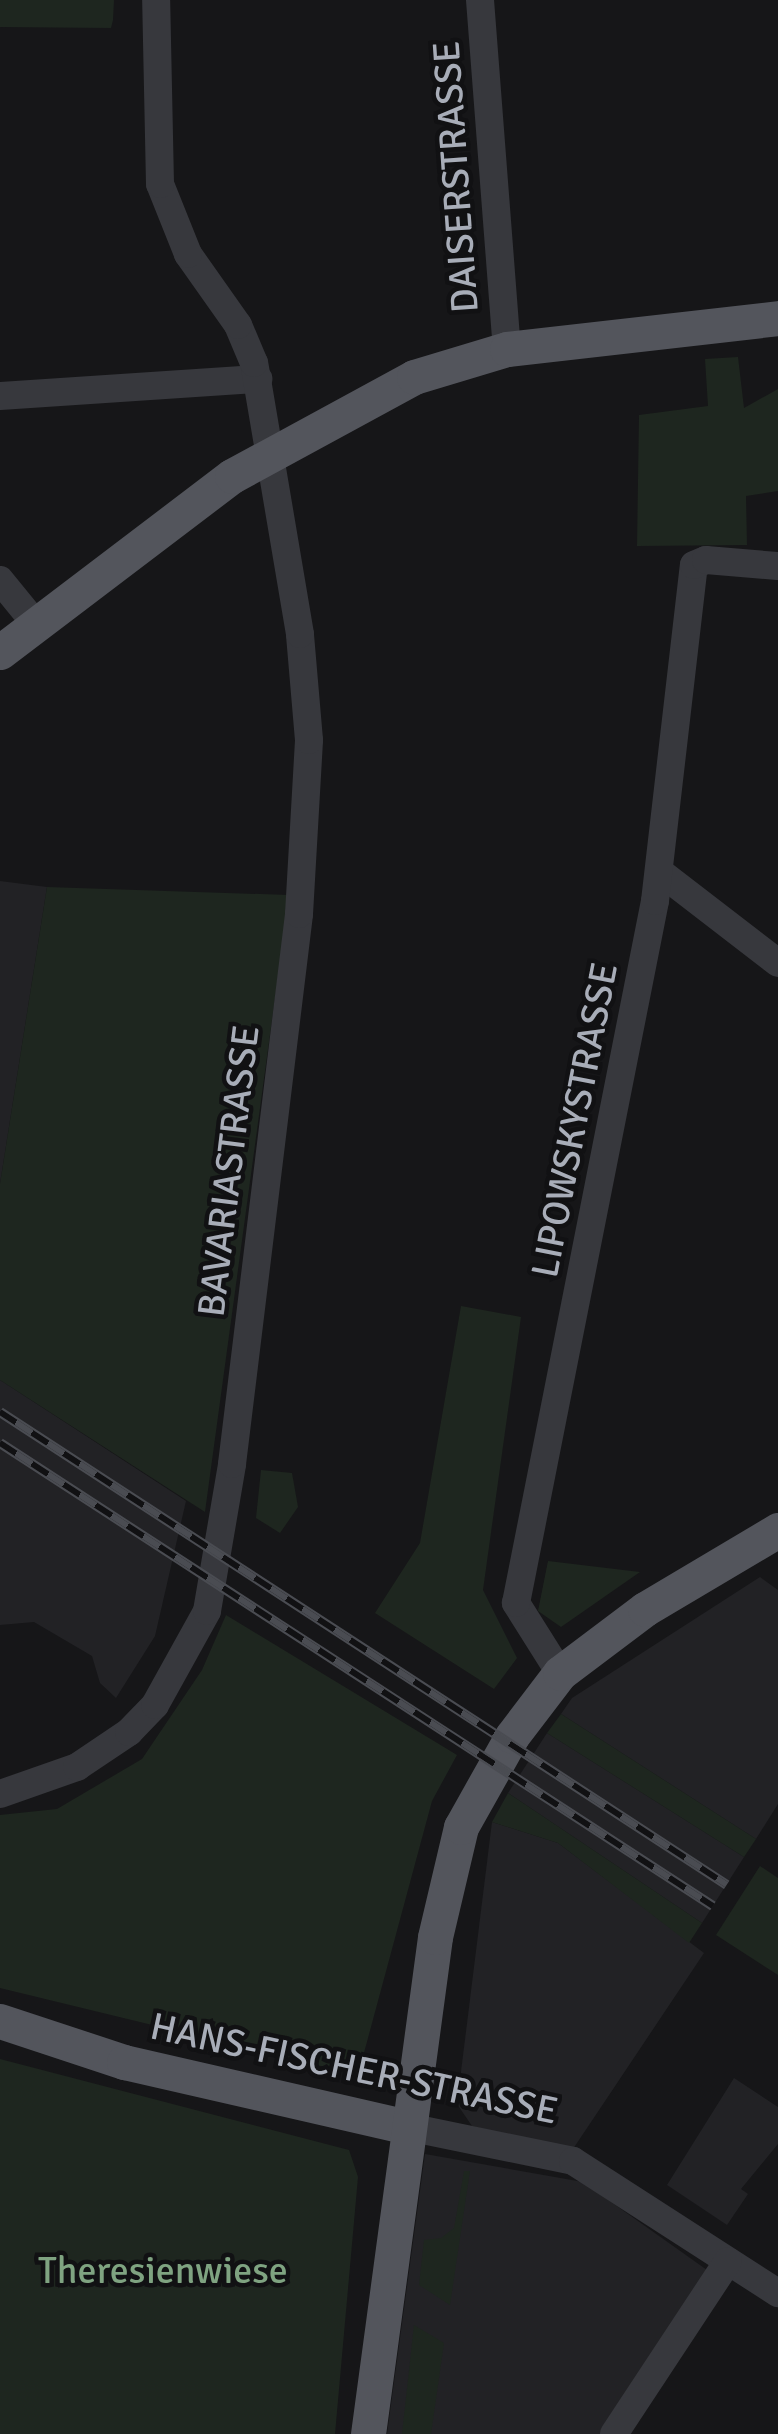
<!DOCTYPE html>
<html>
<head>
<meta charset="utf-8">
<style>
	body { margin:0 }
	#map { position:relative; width:778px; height:2434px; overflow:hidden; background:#161618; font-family:Signika,sans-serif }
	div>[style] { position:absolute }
	.built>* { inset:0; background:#222225 }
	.green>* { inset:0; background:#1e261f }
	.minor>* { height:28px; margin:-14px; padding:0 14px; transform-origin:14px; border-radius:14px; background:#37383d }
	.major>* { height:35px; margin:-17.5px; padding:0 17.5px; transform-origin:17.5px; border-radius:17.5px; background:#53555c }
	.rail>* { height:10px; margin-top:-5px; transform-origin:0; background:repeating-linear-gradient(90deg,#111113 0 19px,#4a4c52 0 38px); box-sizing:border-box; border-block:2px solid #4a4c52 }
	span { translate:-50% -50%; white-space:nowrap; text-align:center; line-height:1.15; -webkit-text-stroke:9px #111113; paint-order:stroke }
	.street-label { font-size:38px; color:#a8adb8 }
	.park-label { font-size:38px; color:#7fa381 }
</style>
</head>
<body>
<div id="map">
	<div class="built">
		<div style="clip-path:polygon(0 881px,47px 887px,0 1184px)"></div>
		<div style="clip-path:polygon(0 1380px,186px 1501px,155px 1636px,116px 1698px,100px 1683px,92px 1656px,34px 1622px,0 1625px)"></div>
		<div style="clip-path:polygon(760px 1577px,778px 1590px,778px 1804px,756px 1839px,561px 1714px,572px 1698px)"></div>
		<div style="clip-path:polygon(547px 1733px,744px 1857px,702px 1923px,508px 1793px)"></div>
		<div style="clip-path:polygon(492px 1822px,558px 1843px,704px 1953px,571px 2152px,472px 2126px,457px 2104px)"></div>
		<div style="clip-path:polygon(734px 2078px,778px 2107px,778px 2144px,741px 2189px,748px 2194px,727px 2225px,667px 2185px)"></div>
		<div style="clip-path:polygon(425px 2154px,583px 2182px,707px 2270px,600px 2434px,387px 2434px)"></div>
	</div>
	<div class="green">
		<div style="clip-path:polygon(0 0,114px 0,113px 20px,111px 28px,0 27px)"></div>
		<div style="clip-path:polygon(738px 357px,744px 408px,778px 389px,778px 491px,746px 496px,747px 545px,637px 546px,639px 415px,708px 406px,705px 359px)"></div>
		<div style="clip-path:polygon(47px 887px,289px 895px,205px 1512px,0 1380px,0 1184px)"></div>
		<div style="clip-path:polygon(461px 1306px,521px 1317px,483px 1590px,517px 1658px,494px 1689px,375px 1613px,420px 1543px)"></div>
		<div style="clip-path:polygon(261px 1470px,292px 1473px,298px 1507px,280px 1533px,256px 1518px)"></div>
		<div style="clip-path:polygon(548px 1561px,640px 1572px,561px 1627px,538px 1611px)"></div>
		<div style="clip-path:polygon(226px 1615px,457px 1755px,432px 1801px,358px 2075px,0 1988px,0 1815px,57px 1809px,142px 1759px,202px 1670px)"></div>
		<div style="clip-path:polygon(561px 1714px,756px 1839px,744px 1857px,547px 1733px)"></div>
		<div style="clip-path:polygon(508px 1793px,702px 1923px,689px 1943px,558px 1843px,492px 1822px)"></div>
		<div style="clip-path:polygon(760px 1866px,778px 1878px,778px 1975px,716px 1935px)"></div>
		<div style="clip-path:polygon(0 2059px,349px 2150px,358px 2177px,335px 2434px,0 2434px)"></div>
		<div style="clip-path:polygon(464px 2171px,470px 2171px,450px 2305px,419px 2285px,424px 2240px,441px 2238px,454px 2228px)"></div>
		<div style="clip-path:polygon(414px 2325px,444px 2343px,431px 2434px,402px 2434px)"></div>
	</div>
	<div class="minor">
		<div style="left:480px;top:0;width:350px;rotate:85.6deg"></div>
		<div style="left:0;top:396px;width:259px;rotate:-3.8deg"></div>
		<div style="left:0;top:580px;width:55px;rotate:50.9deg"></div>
		<div style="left:660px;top:872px;width:149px;rotate:37.6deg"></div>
		<div style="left:560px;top:1673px;width:83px;rotate:-122.2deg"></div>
		<div style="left:516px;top:1603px;width:716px;rotate:-78.8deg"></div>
		<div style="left:655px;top:901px;width:338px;rotate:-83.4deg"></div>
		<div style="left:694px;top:565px;width:13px;rotate:-23deg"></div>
		<div style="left:706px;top:560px;width:72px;rotate:4.8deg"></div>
		<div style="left:0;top:1794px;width:82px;rotate:-19.3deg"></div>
		<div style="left:77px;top:1767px;width:63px;rotate:-33.9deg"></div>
		<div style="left:129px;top:1732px;width:37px;rotate:-46deg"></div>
		<div style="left:155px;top:1705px;width:107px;rotate:-61deg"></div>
		<div style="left:207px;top:1611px;width:149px;rotate:-80.3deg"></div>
		<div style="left:232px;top:1464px;width:554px;rotate:-83.05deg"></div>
		<div style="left:299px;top:914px;width:174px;rotate:-86.7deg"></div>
		<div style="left:309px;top:740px;width:106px;rotate:-94.9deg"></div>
		<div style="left:300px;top:634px;width:275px;rotate:-99.6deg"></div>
		<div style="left:254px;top:363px;width:41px;rotate:-112.8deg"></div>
		<div style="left:238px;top:325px;width:87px;rotate:-125.2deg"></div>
		<div style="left:188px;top:254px;width:75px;rotate:-111.8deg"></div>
		<div style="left:160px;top:184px;width:184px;rotate:-91.2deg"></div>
		<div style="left:408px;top:2127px;width:168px;rotate:11.6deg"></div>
		<div style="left:573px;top:2161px;width:244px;rotate:32.8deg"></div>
		<div style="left:614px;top:2434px;width:207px;rotate:-56.6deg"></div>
	</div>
	<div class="major">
		<div style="left:0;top:652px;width:291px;rotate:-37.2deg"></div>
		<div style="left:232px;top:476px;width:207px;rotate:-28.5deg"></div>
		<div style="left:414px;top:377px;width:97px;rotate:-16.8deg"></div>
		<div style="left:507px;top:349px;width:273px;rotate:-6.5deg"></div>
		<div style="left:0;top:2021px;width:131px;rotate:18.3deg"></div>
		<div style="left:124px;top:2062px;width:291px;rotate:12.9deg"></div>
		<div style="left:368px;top:2434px;width:501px;rotate:-82.32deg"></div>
		<div style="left:435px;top:1937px;width:113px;rotate:-76.7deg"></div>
		<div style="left:461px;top:1827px;width:104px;rotate:-60.7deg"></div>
		<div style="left:512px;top:1736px;width:79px;rotate:-52.7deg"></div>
		<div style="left:560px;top:1673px;width:106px;rotate:-37deg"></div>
		<div style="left:645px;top:1609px;width:155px;rotate:-30.7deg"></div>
	</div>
	<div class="rail">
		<div style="left:0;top:1412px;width:867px;rotate:33.05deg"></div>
		<div style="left:0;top:1443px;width:850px;rotate:33deg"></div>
	</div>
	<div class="street-label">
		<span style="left:456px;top:177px;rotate:-94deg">DAISERSTRASSE</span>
		<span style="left:575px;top:1120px;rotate:-79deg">LIPOWSKYSTRASSE</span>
		<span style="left:229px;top:1171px;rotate:-83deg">BAVARIASTRASSE</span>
		<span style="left:354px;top:2069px;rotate:12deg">HANS-FISCHER-STRASSE</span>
	</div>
	<div class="park-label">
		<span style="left:163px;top:2271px">Theresienwiese</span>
	</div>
</div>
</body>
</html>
